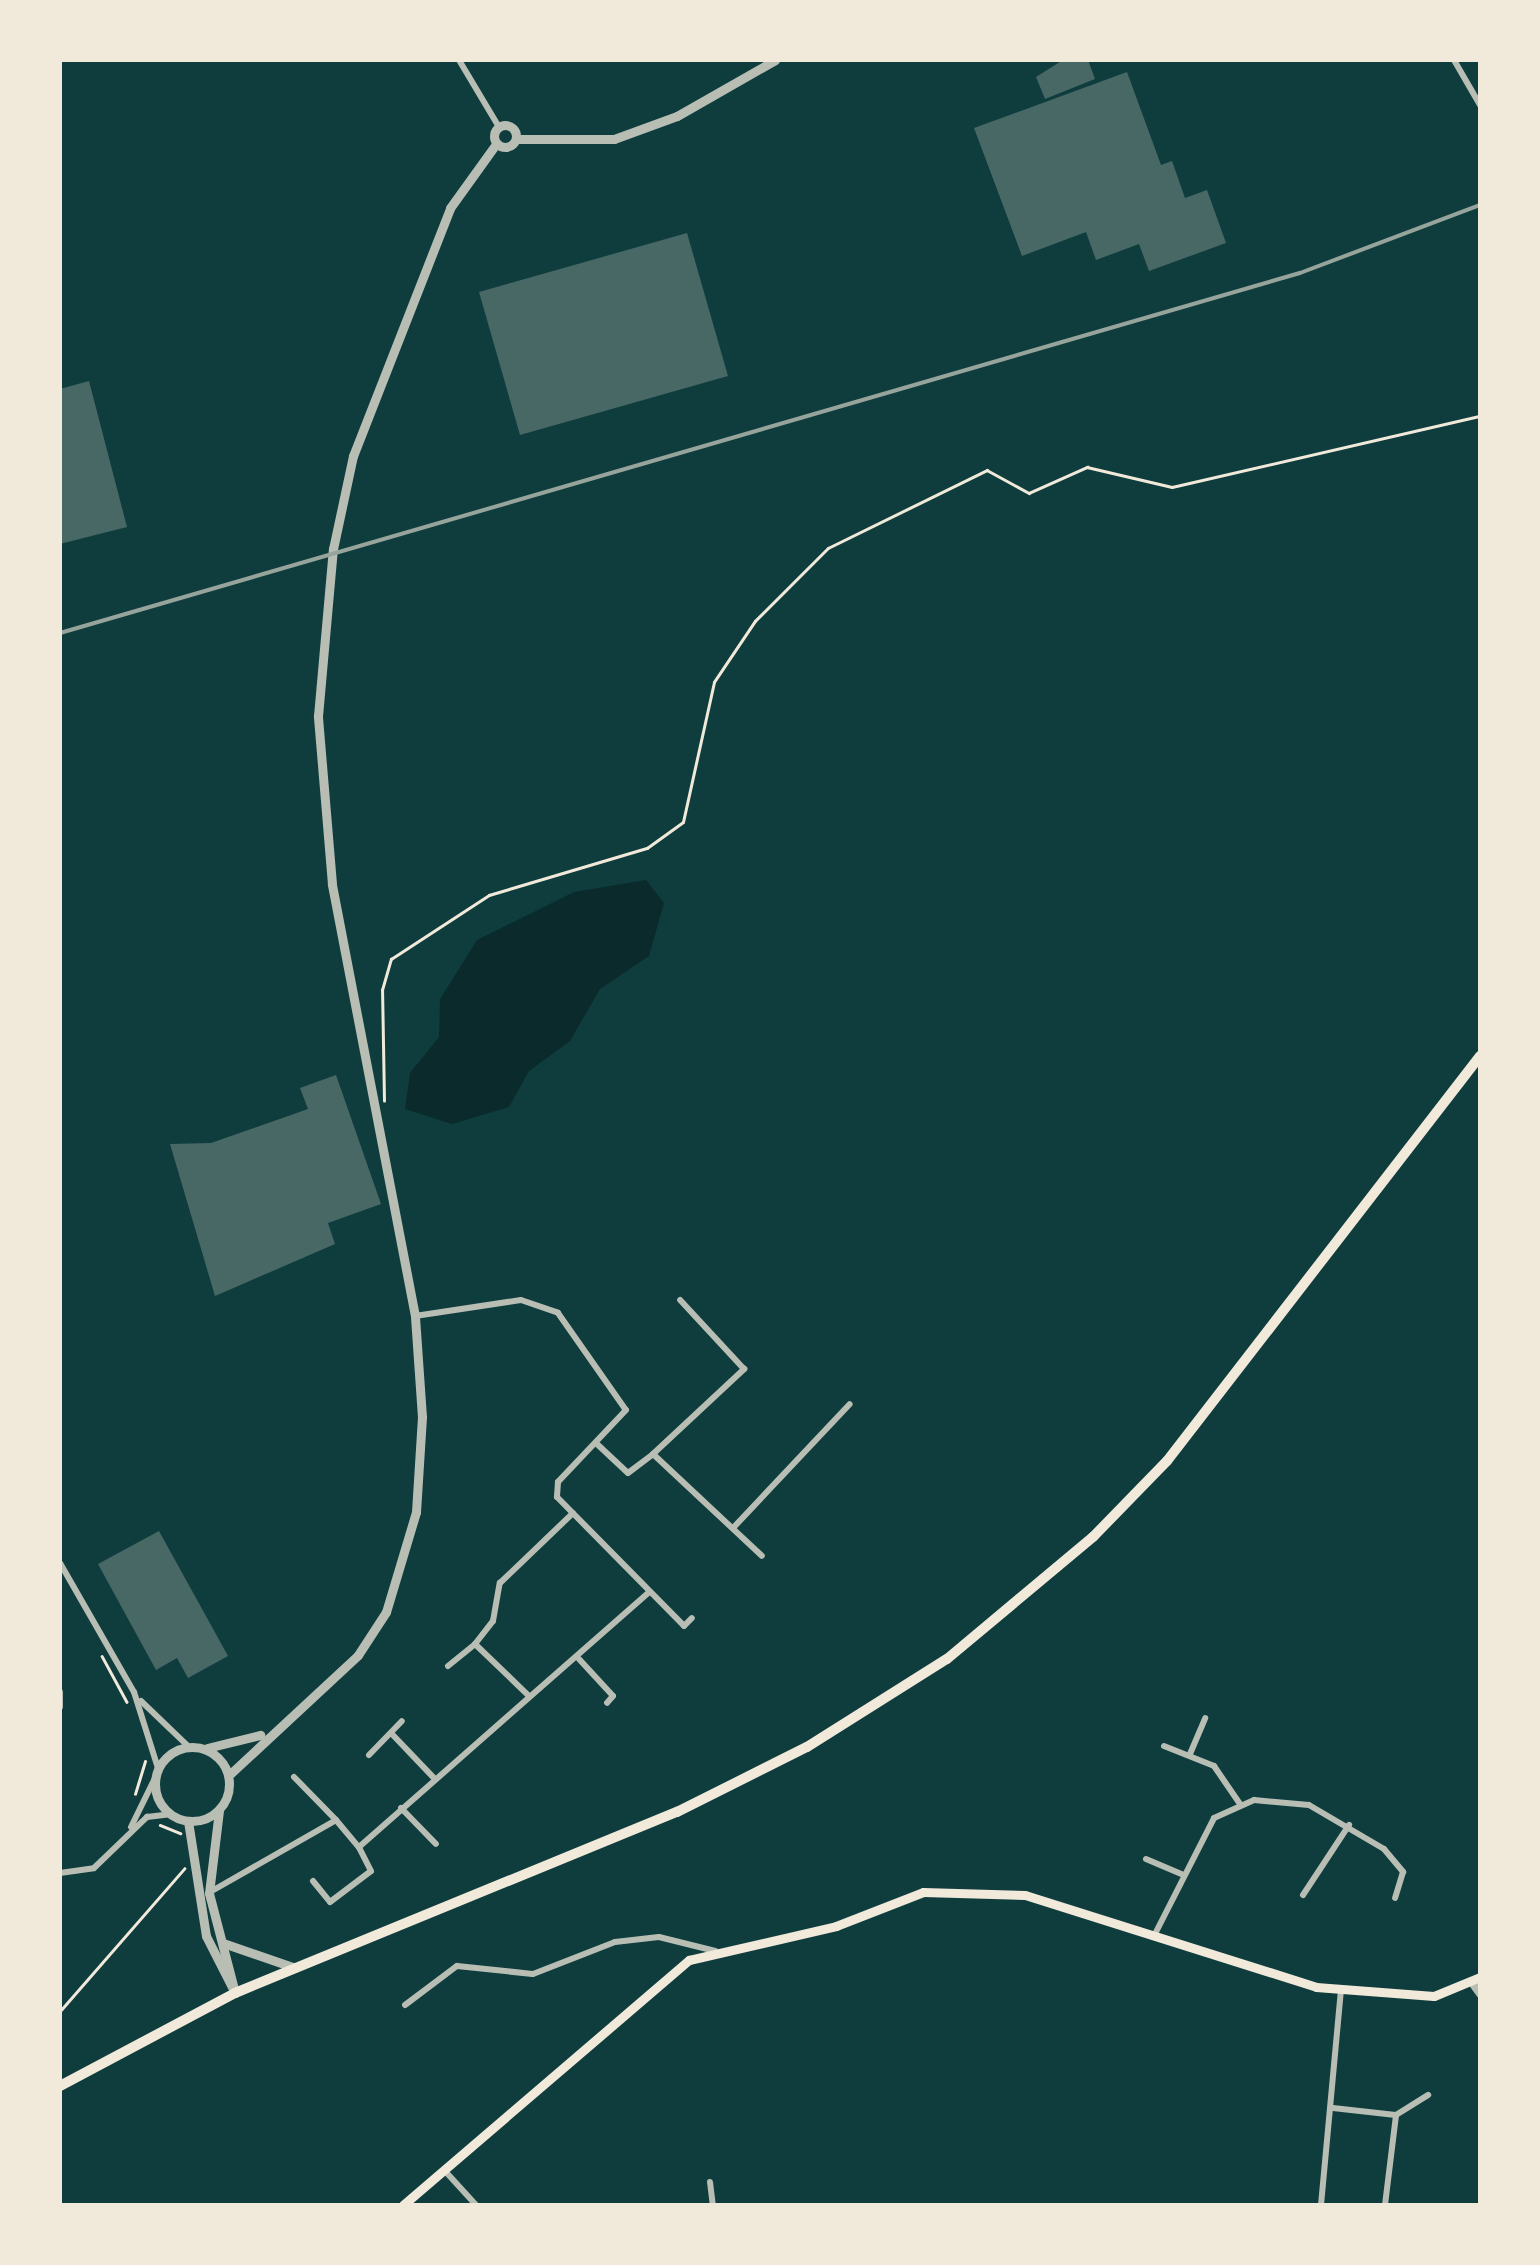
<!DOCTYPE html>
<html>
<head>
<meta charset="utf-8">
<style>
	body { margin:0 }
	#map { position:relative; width:1540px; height:2265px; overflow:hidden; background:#0f3d3e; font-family:"Crimson Pro",serif }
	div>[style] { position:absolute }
	.water>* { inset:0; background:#0a2a2b }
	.building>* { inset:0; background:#486865 }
	.path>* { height:2.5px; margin:-1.25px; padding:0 1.25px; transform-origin:1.25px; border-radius:1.25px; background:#f1e9da }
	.minor>* { height:6px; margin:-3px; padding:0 3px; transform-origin:3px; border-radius:3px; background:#b8beb3 }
	.tertiary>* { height:9px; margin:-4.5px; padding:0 4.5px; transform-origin:4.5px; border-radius:4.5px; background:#b8beb3 }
	.tertiary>.ring { margin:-4.5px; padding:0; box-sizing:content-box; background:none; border:9px solid #b8beb3; border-radius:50% }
	.secondary>* { height:9px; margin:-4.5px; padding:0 4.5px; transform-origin:4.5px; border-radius:4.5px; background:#f1e9da }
	.primary>* { height:10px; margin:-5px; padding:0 5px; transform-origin:5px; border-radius:5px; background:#f1e9da }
	.rail>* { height:4px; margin:-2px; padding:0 2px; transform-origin:2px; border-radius:2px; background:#97a49c }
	span { translate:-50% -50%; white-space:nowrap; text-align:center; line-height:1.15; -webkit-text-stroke:8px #f1e9da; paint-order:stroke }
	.frame { position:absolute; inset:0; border:62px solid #f1e9da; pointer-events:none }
</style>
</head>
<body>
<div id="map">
	<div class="water">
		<div style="clip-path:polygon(646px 880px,664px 903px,649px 956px,600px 989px,570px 1041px,529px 1071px,509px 1107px,452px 1124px,405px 1109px,410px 1073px,439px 1037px,440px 999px,477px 940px,574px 892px)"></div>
	</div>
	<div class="building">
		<div style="clip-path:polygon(1063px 60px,1088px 60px,1095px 79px,1045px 99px,1036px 77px)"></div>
		<div style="clip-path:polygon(1127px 72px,1161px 165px,1172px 161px,1185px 198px,1207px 190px,1226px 243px,1149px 271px,1139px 244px,1096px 260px,1086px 232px,1022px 256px,974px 128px)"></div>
		<div style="clip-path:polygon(687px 233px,728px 376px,520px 435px,479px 292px)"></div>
		<div style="clip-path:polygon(89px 381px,127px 527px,60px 544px,60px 389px)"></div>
		<div style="clip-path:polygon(336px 1075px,381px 1204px,328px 1223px,335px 1244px,215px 1296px,170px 1144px,211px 1143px,308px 1109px,300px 1088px)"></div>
		<div style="clip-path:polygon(159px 1531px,228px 1656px,188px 1678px,177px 1658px,156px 1670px,98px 1564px)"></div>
	</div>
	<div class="path">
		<div style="left:384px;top:1101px;width:111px;rotate:-91deg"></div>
		<div style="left:382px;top:990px;width:32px;rotate:-74deg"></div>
		<div style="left:391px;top:959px;width:117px;rotate:-33.1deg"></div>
		<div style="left:489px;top:895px;width:165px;rotate:-16.6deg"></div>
		<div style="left:647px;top:848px;width:44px;rotate:-35.8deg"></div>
		<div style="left:683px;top:822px;width:143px;rotate:-77.5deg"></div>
		<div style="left:714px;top:682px;width:73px;rotate:-56.1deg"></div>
		<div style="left:755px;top:621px;width:103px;rotate:-45deg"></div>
		<div style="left:828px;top:548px;width:177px;rotate:-26.1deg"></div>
		<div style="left:987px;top:470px;width:48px;rotate:28.7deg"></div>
		<div style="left:1029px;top:493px;width:64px;rotate:-24.1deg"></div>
		<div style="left:1087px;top:467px;width:87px;rotate:13.2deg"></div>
		<div style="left:1172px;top:487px;width:316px;rotate:-13deg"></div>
		<div style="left:102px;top:1656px;width:52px;rotate:61.5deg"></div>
		<div style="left:135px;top:1794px;width:34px;rotate:-73deg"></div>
		<div style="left:160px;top:1825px;width:22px;rotate:22deg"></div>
		<div style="left:60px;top:2011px;width:189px;rotate:-48.9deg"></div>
	</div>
	<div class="minor">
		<div style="left:459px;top:60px;width:78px;rotate:59.2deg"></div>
		<div style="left:1454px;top:60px;width:52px;rotate:60deg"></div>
		<div style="left:415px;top:1316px;width:107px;rotate:-8.6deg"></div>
		<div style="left:521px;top:1300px;width:39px;rotate:19deg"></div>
		<div style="left:558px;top:1313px;width:118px;rotate:55deg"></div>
		<div style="left:626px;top:1410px;width:99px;rotate:133.4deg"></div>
		<div style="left:558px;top:1482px;width:15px;rotate:94deg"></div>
		<div style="left:557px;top:1497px;width:181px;rotate:45.4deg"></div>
		<div style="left:684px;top:1626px;width:11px;rotate:-45deg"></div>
		<div style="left:597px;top:1444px;width:42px;rotate:43.1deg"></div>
		<div style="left:628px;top:1473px;width:31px;rotate:-37deg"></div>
		<div style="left:653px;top:1454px;width:149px;rotate:43.1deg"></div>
		<div style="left:653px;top:1454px;width:125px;rotate:-43deg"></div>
		<div style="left:744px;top:1369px;width:94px;rotate:-132.8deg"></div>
		<div style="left:733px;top:1528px;width:170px;rotate:-46.7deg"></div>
		<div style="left:60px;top:1563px;width:149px;rotate:60.2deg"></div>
		<div style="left:134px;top:1692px;width:80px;rotate:72.5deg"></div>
		<div style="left:475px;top:1644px;width:29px;rotate:-52deg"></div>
		<div style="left:493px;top:1621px;width:39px;rotate:-80deg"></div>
		<div style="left:500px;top:1583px;width:101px;rotate:-43.8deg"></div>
		<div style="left:579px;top:1659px;width:50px;rotate:47.4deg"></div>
		<div style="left:613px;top:1696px;width:9px;rotate:131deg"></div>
		<div style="left:448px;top:1666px;width:35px;rotate:-39deg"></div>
		<div style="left:475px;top:1644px;width:74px;rotate:43.9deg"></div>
		<div style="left:60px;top:1692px;width:15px;rotate:90deg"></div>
		<div style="left:141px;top:1701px;width:66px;rotate:43.8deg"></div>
		<div style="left:391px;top:1733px;width:62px;rotate:46.3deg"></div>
		<div style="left:1164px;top:1746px;width:54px;rotate:21.8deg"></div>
		<div style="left:1214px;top:1766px;width:46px;rotate:55.6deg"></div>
		<div style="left:1190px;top:1754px;width:39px;rotate:-67deg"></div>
		<div style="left:369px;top:1755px;width:47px;rotate:-45.9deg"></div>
		<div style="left:294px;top:1777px;width:60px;rotate:45.7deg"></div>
		<div style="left:401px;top:1808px;width:50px;rotate:45.8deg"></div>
		<div style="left:131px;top:1827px;width:55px;rotate:-63.9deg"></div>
		<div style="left:1146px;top:1859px;width:39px;rotate:23deg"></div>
		<div style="left:60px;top:1873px;width:34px;rotate:-8deg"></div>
		<div style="left:94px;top:1868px;width:74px;rotate:-43.9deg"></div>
		<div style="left:147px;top:1817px;width:23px;rotate:-7deg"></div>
		<div style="left:313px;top:1881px;width:27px;rotate:51deg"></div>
		<div style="left:330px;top:1902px;width:51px;rotate:-37.1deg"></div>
		<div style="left:371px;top:1871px;width:27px;rotate:-117deg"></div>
		<div style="left:210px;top:1892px;width:145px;rotate:-29.7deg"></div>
		<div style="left:336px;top:1820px;width:35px;rotate:50deg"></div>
		<div style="left:359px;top:1847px;width:386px;rotate:-41.3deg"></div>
		<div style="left:1303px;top:1895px;width:84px;rotate:-56.7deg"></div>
		<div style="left:1155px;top:1934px;width:130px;rotate:-63deg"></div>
		<div style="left:1214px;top:1818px;width:44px;rotate:-24.2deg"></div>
		<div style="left:1254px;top:1800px;width:55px;rotate:5.2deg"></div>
		<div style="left:1309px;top:1805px;width:87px;rotate:30.4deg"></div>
		<div style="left:1384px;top:1849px;width:30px;rotate:50deg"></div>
		<div style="left:1403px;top:1872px;width:27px;rotate:107deg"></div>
		<div style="left:405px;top:2005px;width:65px;rotate:-36.9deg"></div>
		<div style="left:457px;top:1966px;width:76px;rotate:6deg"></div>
		<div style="left:533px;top:1974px;width:88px;rotate:-21.3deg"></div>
		<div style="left:615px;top:1942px;width:44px;rotate:-6.5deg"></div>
		<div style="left:659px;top:1937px;width:58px;rotate:14deg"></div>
		<div style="left:1333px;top:2108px;width:63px;rotate:6.3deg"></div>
		<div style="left:445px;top:2171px;width:46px;rotate:47.6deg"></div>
		<div style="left:710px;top:2182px;width:23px;rotate:83deg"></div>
		<div style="left:1321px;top:2205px;width:215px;rotate:-84.7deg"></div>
		<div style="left:1385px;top:2205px;width:91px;rotate:-83deg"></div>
		<div style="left:1396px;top:2115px;width:38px;rotate:-32deg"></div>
	</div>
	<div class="tertiary">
		<div class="ring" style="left:494px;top:125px;width:13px;height:13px"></div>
		<div style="left:516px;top:139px;width:98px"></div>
		<div style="left:614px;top:139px;width:67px;rotate:-20.1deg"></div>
		<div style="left:677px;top:116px;width:113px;rotate:-29.7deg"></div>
		<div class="ring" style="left:155px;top:1747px;width:65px;height:65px"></div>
		<div style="left:207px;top:1748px;width:55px;rotate:-13.8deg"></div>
		<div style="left:229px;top:1775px;width:176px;rotate:-42.9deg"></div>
		<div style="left:358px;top:1655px;width:51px;rotate:-56.9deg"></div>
		<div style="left:386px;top:1612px;width:104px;rotate:-73.3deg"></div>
		<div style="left:416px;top:1512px;width:95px;rotate:-86.4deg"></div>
		<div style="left:422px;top:1417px;width:101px;rotate:-94deg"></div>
		<div style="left:415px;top:1316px;width:440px;rotate:-100.9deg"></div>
		<div style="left:332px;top:884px;width:169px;rotate:-94.8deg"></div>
		<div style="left:318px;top:716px;width:168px;rotate:-84.9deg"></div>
		<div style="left:333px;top:549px;width:95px;rotate:-77.9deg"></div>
		<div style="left:353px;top:456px;width:266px;rotate:-68.6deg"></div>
		<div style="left:450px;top:208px;width:79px;rotate:-54.3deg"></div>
		<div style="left:188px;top:1821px;width:116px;rotate:81.1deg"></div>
		<div style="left:206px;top:1936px;width:64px;rotate:63deg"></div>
		<div style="left:235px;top:1993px;width:103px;rotate:-104.6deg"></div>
		<div style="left:209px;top:1893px;width:84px;rotate:-83.1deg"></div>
		<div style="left:223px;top:1943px;width:76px;rotate:19.1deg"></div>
		<div style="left:1472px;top:1982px;width:14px;rotate:54deg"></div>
	</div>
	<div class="secondary">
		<div style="left:403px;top:2205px;width:377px;rotate:-40.6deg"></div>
		<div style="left:689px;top:1960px;width:151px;rotate:-13deg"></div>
		<div style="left:836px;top:1926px;width:93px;rotate:-21.3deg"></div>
		<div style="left:923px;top:1892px;width:102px;rotate:1.7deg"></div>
		<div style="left:1025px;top:1895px;width:305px;rotate:17.5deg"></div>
		<div style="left:1316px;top:1987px;width:118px;rotate:4.4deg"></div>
		<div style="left:1434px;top:1996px;width:50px;rotate:-22.4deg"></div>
	</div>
	<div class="primary">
		<div style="left:60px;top:2086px;width:198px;rotate:-28deg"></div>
		<div style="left:235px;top:1993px;width:478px;rotate:-22.3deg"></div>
		<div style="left:677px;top:1812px;width:145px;rotate:-26.6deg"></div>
		<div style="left:807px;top:1747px;width:165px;rotate:-32.2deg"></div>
		<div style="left:947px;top:1659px;width:190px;rotate:-39.9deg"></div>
		<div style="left:1093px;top:1537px;width:106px;rotate:-45.8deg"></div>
		<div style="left:1167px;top:1461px;width:512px;rotate:-52.3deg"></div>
	</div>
	<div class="rail">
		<div style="left:60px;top:633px;width:1291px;rotate:-16.19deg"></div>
		<div style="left:1300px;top:273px;width:192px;rotate:-20.7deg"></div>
	</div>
	<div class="frame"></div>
</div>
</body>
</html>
